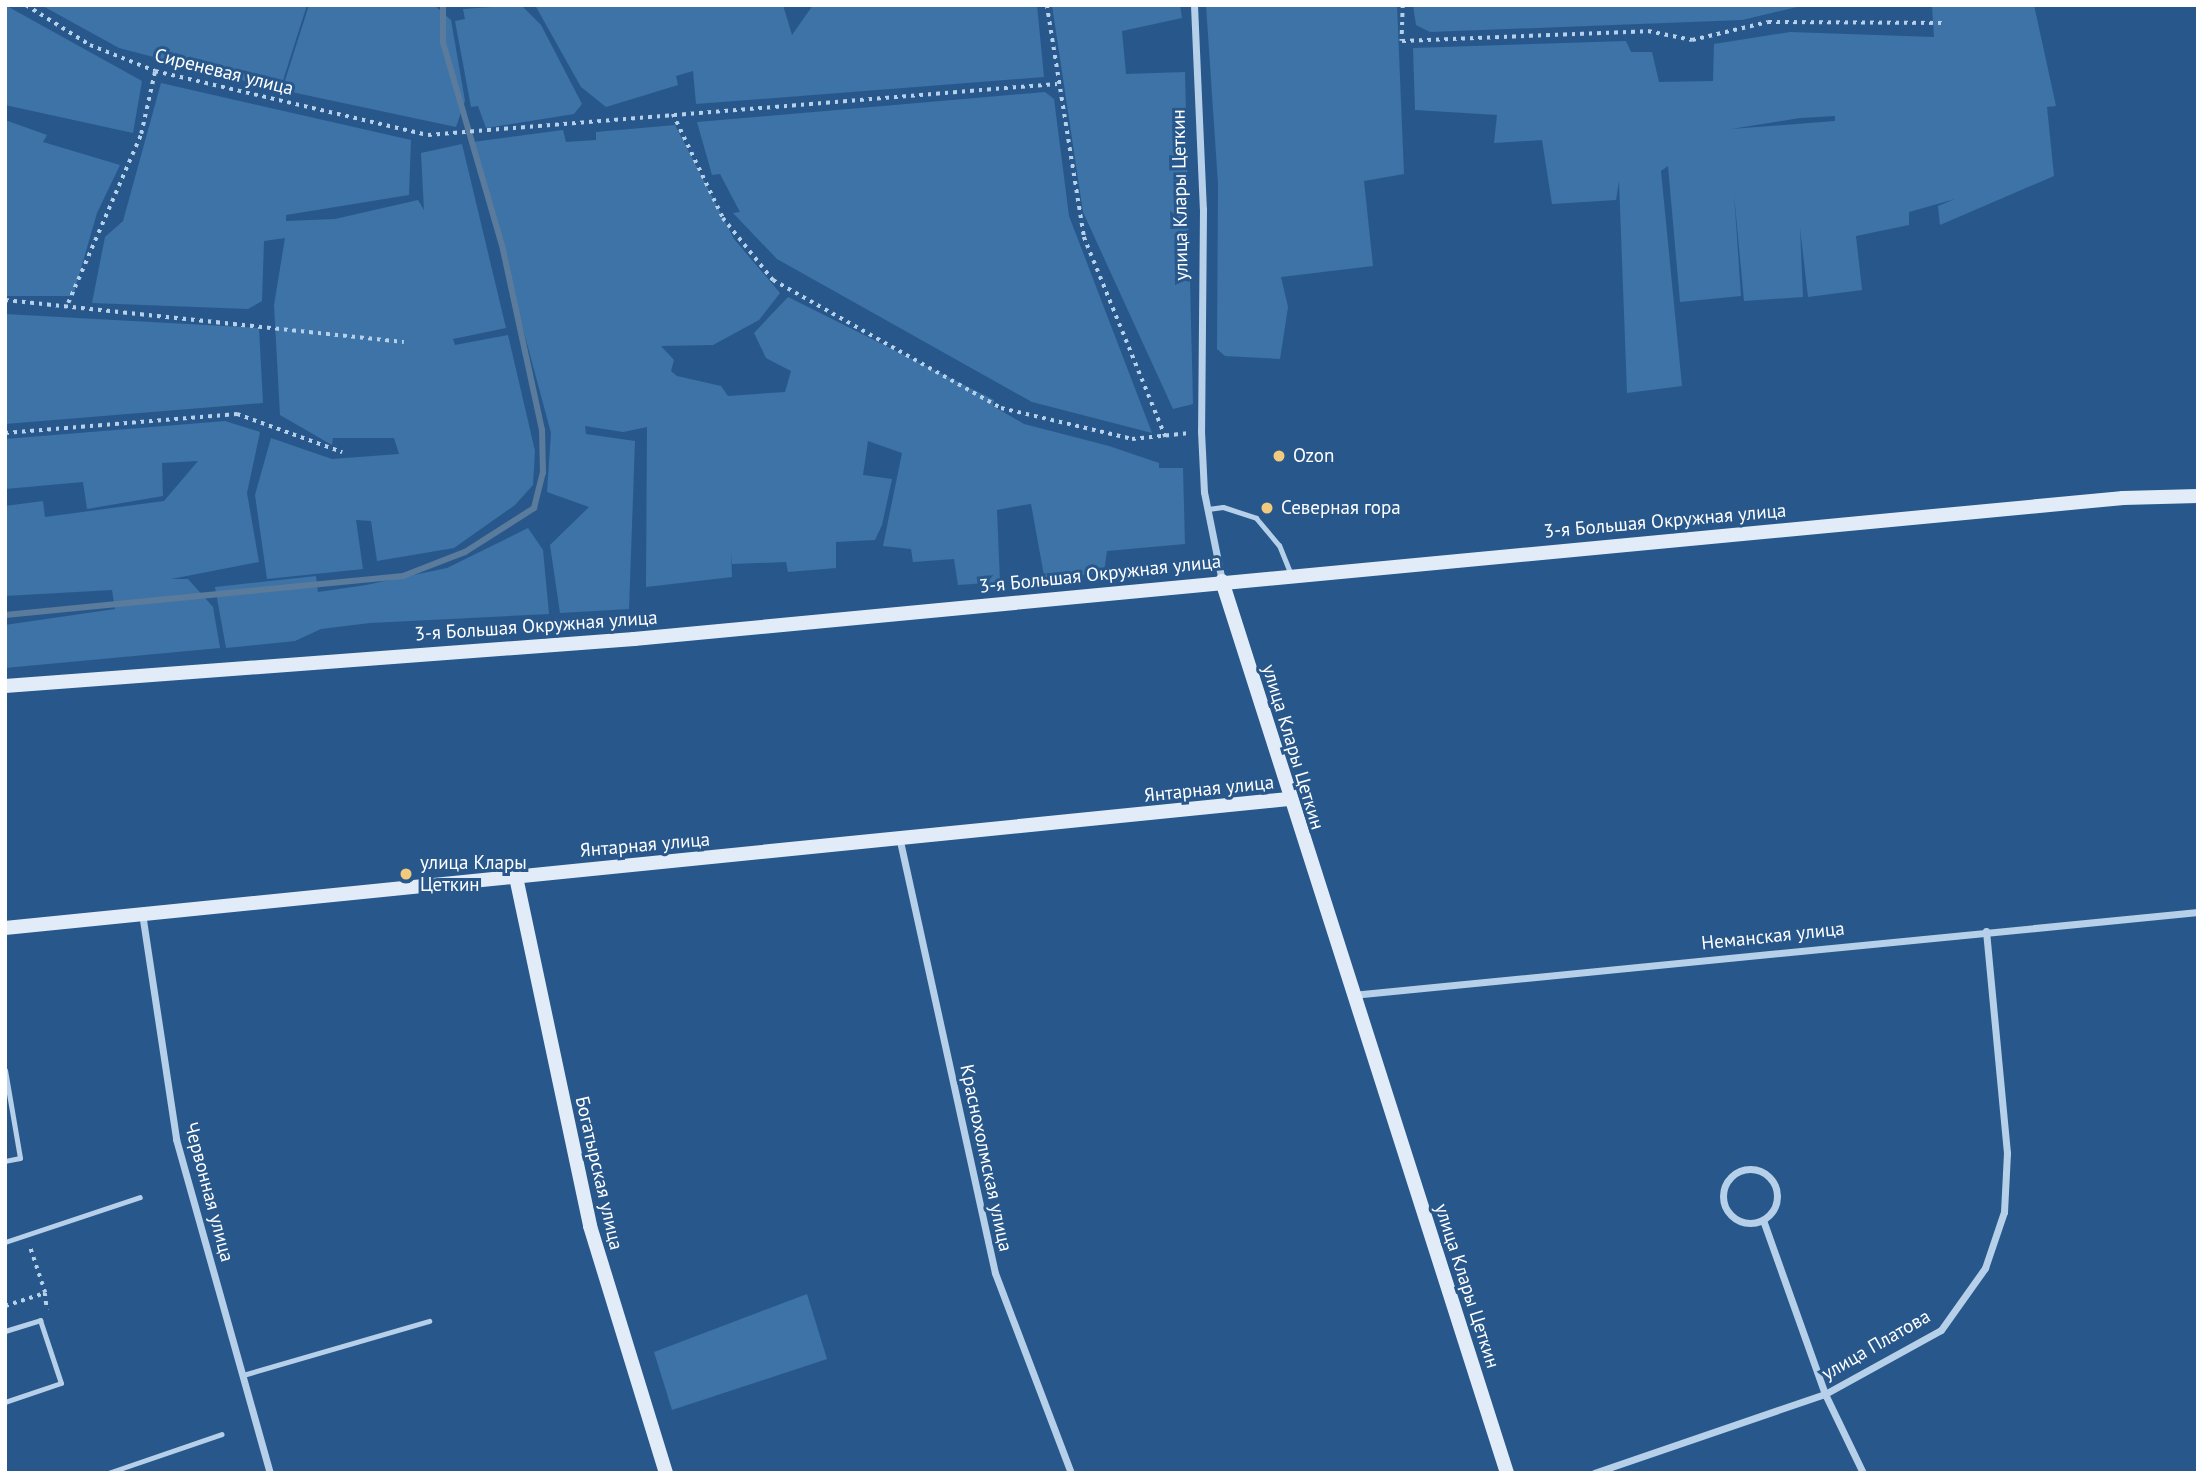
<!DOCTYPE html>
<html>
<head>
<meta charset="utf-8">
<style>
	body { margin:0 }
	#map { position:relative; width:2203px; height:1478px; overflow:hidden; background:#28588b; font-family:"PT Sans",sans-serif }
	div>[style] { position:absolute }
	.green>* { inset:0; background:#3d73a7 }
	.stream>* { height:6px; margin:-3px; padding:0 3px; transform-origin:3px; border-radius:3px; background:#5b7b9c }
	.path>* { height:3.5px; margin-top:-1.75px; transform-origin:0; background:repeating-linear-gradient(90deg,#b7d0e9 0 3.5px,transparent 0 8.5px) }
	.lane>* { height:5px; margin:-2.5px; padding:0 2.5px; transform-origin:2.5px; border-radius:2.5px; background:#b7d0e9 }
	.street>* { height:7px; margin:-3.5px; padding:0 3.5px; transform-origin:3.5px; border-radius:3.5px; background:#b7d0e9 }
	.street>.ring { margin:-3.5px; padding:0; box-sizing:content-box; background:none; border:7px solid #b7d0e9; border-radius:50% }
	.secondary>* { height:14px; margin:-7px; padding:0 7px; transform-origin:7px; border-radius:7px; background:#e1ecf8 }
	.dots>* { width:19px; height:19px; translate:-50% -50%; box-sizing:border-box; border:4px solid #28588b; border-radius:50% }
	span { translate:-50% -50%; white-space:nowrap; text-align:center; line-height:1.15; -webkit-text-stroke:6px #28588b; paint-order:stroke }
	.street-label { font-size:19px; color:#fff }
	.poi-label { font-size:19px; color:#fff }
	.left { translate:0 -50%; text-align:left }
	.frame { position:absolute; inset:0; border:7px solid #fff; pointer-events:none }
</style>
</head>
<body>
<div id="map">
	<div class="green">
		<div style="clip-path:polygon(5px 5px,142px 81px,133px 133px,5px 105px)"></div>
		<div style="clip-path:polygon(41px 5px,307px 5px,280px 90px,119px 48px)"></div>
		<div style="clip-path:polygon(309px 5px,434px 5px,451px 20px,465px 101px,456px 127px,282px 90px)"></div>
		<div style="clip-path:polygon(521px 5px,541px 25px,582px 104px,574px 114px,486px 128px,478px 106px,471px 107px,455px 21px,465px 19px,463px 9px)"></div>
		<div style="clip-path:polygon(535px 5px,783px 5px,792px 35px,813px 5px,1037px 5px,1044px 77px,696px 104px,693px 71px,676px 76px,678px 85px,606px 107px,581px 87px)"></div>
		<div style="clip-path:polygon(1052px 5px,1180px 5px,1182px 18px,1122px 31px,1126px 74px,1185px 72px,1193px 404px,1173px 409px,1083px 212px)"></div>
		<div style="clip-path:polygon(1206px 5px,1397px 5px,1404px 174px,1364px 181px,1373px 266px,1281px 277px,1288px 307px,1280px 359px,1225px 356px,1217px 349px,1218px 184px)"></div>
		<div style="clip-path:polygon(1413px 5px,1806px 5px,1742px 20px,1430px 32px,1416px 25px)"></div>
		<div style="clip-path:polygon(evenodd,1932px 5px,2034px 5px,2056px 106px,2047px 107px,2054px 176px,1940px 225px,1938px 206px,1955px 199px,1909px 212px,1909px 225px,1856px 236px,1862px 290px,1808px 297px,1800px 228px,1803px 297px,1744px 301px,1734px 194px,1741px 296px,1680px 302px,1668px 166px,1661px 171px,1682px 386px,1627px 393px,1619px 181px,1616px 200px,1552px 204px,1542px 140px,1494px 143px,1497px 115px,1415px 110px,1413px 48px,1626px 41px,1631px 52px,1652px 52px,1659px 82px,1713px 81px,1714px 44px,1790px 32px,1934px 37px,1932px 5px,1835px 116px,1835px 121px,1731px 129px,1800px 118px,1835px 116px)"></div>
		<div style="clip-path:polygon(161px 83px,411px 140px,409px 195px,286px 215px,286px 221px,335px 219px,418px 200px,424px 210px,421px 153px,462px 144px,506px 328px,453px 339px,455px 345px,508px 335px,535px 451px,533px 485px,515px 505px,454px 548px,377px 561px,371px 521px,356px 520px,363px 569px,267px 579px,255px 495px,271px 438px,332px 459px,399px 454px,394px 438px,333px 438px,332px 445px,280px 415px,274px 305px,285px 238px,264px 241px,262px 301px,248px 309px,92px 303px,105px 237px,123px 221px)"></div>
		<div style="clip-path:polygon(1045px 92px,1054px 99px,1069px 216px,1152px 433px,1032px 402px,777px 259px,733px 213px,740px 212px,720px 174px,712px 175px,697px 122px)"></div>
		<div style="clip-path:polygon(5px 120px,47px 135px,43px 142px,120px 165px,97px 213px,73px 296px,5px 296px)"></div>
		<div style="clip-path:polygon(675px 125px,734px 239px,780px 293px,759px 320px,713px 345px,661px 346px,674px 360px,671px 371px,677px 376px,721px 386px,728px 396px,785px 392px,791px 371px,766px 358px,754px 333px,788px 297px,994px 400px,993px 406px,1024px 424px,1109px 446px,1159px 463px,1159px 468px,1183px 468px,1185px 544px,1107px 551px,1104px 572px,1045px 581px,1031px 504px,1024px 505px,997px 510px,1000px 582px,958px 585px,954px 559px,913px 562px,911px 549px,883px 546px,902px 453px,868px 441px,863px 475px,892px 479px,882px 525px,875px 540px,836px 542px,836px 568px,788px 572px,786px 562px,732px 564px,731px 552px,732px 577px,646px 587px,647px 427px,623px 432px,585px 426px,586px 434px,635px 441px,629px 609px,560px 613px,550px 545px,589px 507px,547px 492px,551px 433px,473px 142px,563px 130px,566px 142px,596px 140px,596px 132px)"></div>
		<div style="clip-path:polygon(5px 314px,259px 328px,263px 403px,5px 424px)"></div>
		<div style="clip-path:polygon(225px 421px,260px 432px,247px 493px,259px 562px,171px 579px,188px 579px,213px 607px,220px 648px,5px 668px,5px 625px,115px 609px,112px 590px,5px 596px,5px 506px,43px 501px,45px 517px,164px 501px,198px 461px,162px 463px,163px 496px,87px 509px,83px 482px,5px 489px,5px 439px)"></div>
		<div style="clip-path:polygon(528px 528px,543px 550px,549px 614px,370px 623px,321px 629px,295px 641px,226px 648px,215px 587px,316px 576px,318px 592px,366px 585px,447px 568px)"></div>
		<div style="clip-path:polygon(807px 1294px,827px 1359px,672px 1410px,654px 1352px)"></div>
	</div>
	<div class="stream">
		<div style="left:5px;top:615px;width:400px;rotate:-5.6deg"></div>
		<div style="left:403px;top:576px;width:66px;rotate:-21.2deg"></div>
		<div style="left:465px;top:552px;width:82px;rotate:-32.5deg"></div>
		<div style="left:534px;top:508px;width:36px;rotate:-76deg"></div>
		<div style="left:543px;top:473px;width:43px;rotate:-91.3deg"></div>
		<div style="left:542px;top:430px;width:185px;rotate:-102.2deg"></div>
		<div style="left:503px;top:249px;width:215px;rotate:-106.2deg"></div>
		<div style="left:443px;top:43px;width:38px;rotate:-90deg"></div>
	</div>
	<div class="path">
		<div style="left:26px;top:5px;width:75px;rotate:32deg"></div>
		<div style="left:90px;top:45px;width:70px;rotate:21.8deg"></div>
		<div style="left:155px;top:71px;width:280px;rotate:13.2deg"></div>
		<div style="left:428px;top:135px;width:631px;rotate:-4.64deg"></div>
		<div style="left:1047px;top:5px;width:235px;rotate:80.9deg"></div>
		<div style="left:1084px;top:237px;width:217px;rotate:67.8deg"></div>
		<div style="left:1403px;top:5px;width:36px;rotate:92deg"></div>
		<div style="left:1402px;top:41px;width:246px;rotate:-2.3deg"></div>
		<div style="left:1648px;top:31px;width:45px;rotate:11.6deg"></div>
		<div style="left:1692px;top:40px;width:78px;rotate:-13.3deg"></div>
		<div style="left:1768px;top:22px;width:178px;rotate:0.3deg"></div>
		<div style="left:673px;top:114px;width:115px;rotate:64.3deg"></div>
		<div style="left:723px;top:218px;width:80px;rotate:51.1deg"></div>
		<div style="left:773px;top:280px;width:261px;rotate:29.3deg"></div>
		<div style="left:1001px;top:408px;width:135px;rotate:13.3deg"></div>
		<div style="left:1132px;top:439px;width:58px;rotate:-5.9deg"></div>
		<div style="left:5px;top:300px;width:401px;rotate:6deg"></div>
		<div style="left:68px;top:303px;width:184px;rotate:-66.6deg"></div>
		<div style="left:141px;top:134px;width:65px;rotate:-77.5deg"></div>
		<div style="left:5px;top:433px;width:233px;rotate:-4.7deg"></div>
		<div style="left:237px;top:414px;width:112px;rotate:19.9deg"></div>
		<div style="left:45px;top:1293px;width:17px;rotate:83deg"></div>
		<div style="left:5px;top:1306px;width:42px;rotate:-18deg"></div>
		<div style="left:45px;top:1293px;width:51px;rotate:-108.4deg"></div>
	</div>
	<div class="lane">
		<div style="left:1208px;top:509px;width:15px;rotate:-8deg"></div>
		<div style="left:1223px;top:507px;width:35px;rotate:18deg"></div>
		<div style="left:1256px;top:518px;width:35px;rotate:50deg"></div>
		<div style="left:1279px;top:545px;width:31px;rotate:68deg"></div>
		<div style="left:5px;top:1070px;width:89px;rotate:80.3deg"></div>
		<div style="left:20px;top:1158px;width:15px;rotate:169deg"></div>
		<div style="left:5px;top:1242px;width:142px;rotate:-18.4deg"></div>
		<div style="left:5px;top:1331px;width:37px;rotate:-17deg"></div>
		<div style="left:40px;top:1320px;width:66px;rotate:71.6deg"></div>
		<div style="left:61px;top:1383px;width:59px;rotate:161.3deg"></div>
		<div style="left:243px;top:1375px;width:194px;rotate:-16.2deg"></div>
		<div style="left:108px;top:1473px;width:120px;rotate:-18.9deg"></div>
	</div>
	<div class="street">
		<div style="left:1194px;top:5px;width:204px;rotate:87.5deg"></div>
		<div style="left:1203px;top:209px;width:222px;rotate:90.5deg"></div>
		<div style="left:1201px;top:431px;width:61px;rotate:87.2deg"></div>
		<div style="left:1204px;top:492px;width:91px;rotate:78.6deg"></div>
		<div style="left:900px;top:841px;width:442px;rotate:77.6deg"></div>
		<div style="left:995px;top:1273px;width:214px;rotate:69.2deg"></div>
		<div style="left:142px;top:913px;width:229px;rotate:81.4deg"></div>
		<div style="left:176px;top:1139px;width:347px;rotate:74.3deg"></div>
		<div style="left:1352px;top:995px;width:850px;rotate:-5.6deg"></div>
		<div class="ring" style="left:1723px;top:1169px;width:47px;height:47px"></div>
		<div style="left:1763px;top:1220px;width:185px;rotate:70.4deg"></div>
		<div style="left:1825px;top:1394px;width:88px;rotate:64.3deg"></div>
		<div style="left:1594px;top:1473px;width:244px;rotate:-18.9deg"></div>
		<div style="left:1825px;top:1394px;width:132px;rotate:-28.9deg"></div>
		<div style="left:1941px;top:1330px;width:76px;rotate:-54.6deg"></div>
		<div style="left:1985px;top:1268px;width:59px;rotate:-71.3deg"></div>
		<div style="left:2004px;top:1212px;width:59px;rotate:-87.1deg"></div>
		<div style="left:2007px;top:1153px;width:223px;rotate:-95.4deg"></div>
	</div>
	<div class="secondary">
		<div style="left:1222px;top:581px;width:936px;rotate:72.28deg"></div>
		<div style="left:5px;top:686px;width:631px;rotate:-4.27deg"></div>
		<div style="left:634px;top:639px;width:1496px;rotate:-5.41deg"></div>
		<div style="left:2123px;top:498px;width:75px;rotate:-1.5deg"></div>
		<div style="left:516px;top:877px;width:357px;rotate:78deg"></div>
		<div style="left:590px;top:1226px;width:258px;rotate:72.9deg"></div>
		<div style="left:5px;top:928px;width:1290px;rotate:-5.74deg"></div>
	</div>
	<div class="dots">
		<div style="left:1279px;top:456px;background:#f1ca7d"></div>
		<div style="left:1267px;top:508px;background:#f1ca7d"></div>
		<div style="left:406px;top:874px;background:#f1ca7d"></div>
	</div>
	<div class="street-label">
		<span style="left:224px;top:72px;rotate:14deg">Сиреневая улица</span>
		<span style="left:1180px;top:195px;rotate:-91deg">улица Клары Цеткин</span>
		<span style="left:1665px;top:521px;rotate:-5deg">3-я Большая Окружная улица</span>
		<span style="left:1100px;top:574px;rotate:-6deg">3-я Большая Окружная улица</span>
		<span style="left:536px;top:626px;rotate:-4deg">3-я Большая Окружная улица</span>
		<span style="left:1293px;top:747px;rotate:73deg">улица Клары Цеткин</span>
		<span style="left:1209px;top:789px;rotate:-6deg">Янтарная улица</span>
		<span style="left:645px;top:845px;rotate:-5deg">Янтарная улица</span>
		<span style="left:1773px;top:936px;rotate:-6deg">Неманская улица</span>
		<span style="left:986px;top:1158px;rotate:78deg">Краснохолмская улица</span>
		<span style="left:599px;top:1173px;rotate:77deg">Богатырская улица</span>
		<span style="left:209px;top:1192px;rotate:75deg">Червонная улица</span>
		<span style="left:1467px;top:1286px;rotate:72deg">улица Клары Цеткин</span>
		<span style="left:1876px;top:1345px;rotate:-30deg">улица Платова</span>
	</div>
	<div class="poi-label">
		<span class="left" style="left:1293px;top:456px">Ozon</span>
		<span class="left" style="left:1281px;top:508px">Северная гора</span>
		<span class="left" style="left:420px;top:874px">улица Клары<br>Цеткин</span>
	</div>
	<div class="frame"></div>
</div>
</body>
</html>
